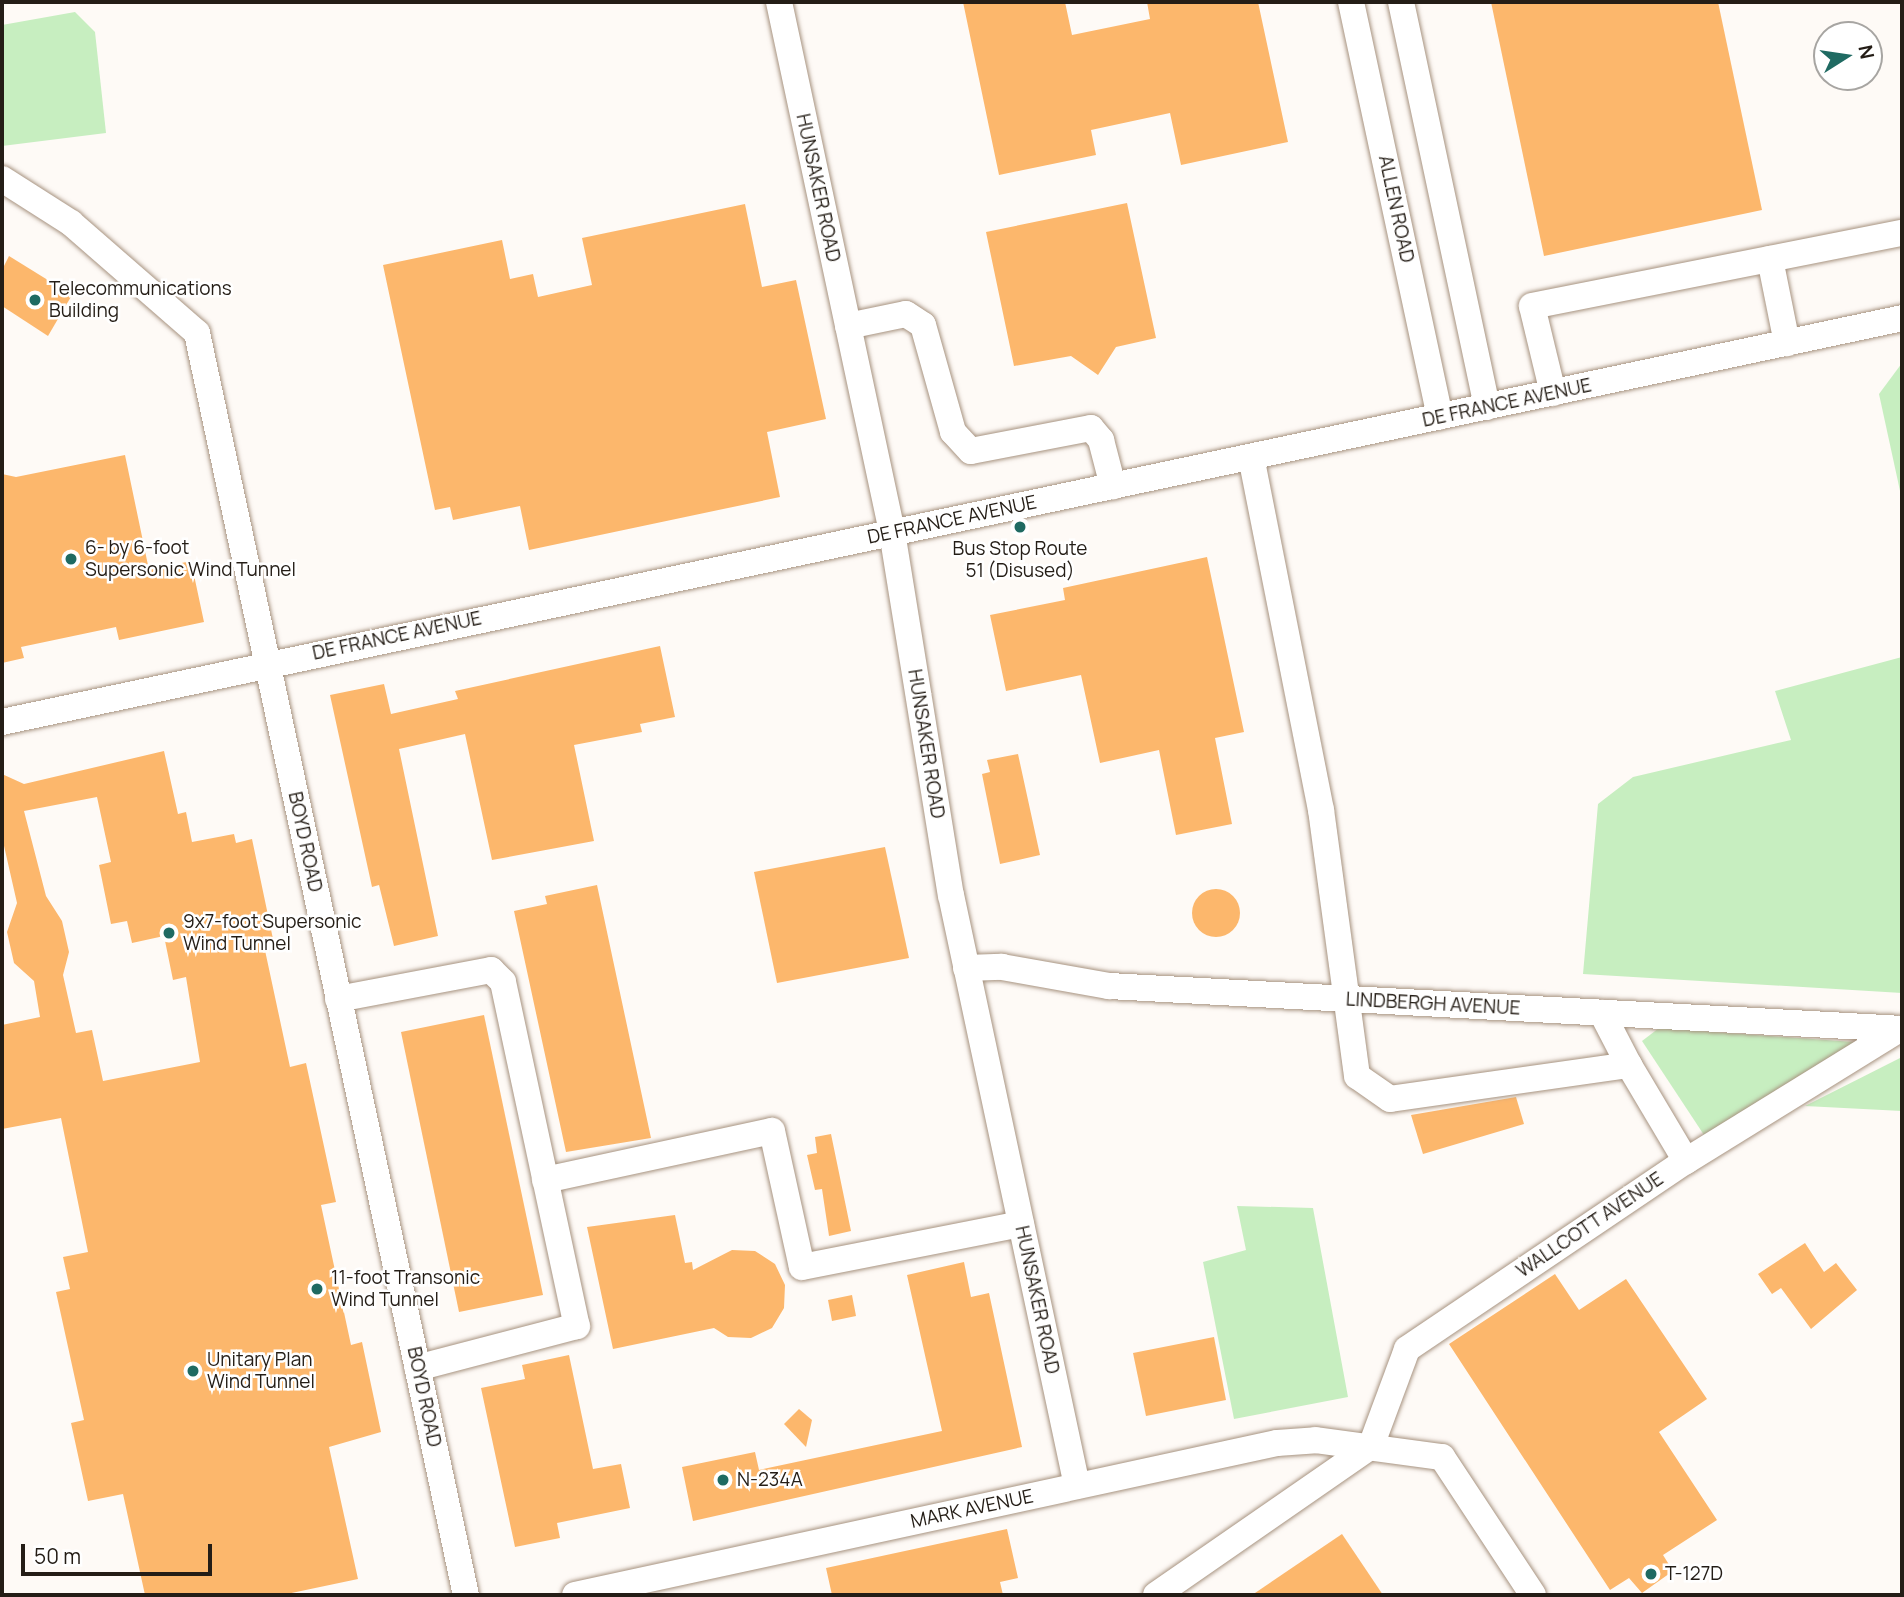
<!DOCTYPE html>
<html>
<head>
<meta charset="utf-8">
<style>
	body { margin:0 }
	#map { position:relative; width:1904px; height:1597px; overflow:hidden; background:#fefaf6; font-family:Manrope,sans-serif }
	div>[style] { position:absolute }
	.green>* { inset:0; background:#c7eec0 }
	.building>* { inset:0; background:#fcb76c }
	.round { border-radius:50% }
	.roads { filter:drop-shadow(0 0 2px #a79380) drop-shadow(0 0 2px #a79380) }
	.minor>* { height:26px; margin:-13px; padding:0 13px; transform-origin:13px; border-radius:13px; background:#fff }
	.dots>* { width:19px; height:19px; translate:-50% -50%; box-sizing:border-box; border:4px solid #fff; border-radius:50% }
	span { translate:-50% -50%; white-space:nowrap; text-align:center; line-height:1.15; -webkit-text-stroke:5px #fff; paint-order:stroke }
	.street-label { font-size:19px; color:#241d16 }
	.poi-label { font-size:19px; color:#241d16 }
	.left { translate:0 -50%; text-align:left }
	.frame { position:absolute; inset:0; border:4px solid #241d16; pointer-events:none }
	.north { position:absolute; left:1813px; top:21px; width:70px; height:70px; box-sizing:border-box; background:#fff; border:2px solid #a7a5a2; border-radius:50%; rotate:78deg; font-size:19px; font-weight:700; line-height:28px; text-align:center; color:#241d16 }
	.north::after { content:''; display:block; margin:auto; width:24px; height:32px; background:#1f6a62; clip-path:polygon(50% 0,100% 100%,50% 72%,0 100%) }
	.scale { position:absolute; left:21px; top:1544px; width:191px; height:32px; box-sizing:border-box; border:4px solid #241d16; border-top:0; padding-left:9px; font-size:21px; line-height:24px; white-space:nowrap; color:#241d16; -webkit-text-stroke:5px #fff; paint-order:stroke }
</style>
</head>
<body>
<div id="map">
	<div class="green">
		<div style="clip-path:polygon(75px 12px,95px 32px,106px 133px,2px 146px,2px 25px)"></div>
		<div style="clip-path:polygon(1902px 363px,1902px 500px,1879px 394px)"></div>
		<div style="clip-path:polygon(1902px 657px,1902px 993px,1583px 974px,1598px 804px,1633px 777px,1791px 740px,1775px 691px)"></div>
		<div style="clip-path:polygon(1659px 1028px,1854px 1042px,1704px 1135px,1642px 1041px)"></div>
		<div style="clip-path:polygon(1902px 1057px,1902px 1111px,1805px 1106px)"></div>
		<div style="clip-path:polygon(1237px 1206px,1313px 1208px,1348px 1397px,1234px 1419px,1203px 1262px,1246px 1250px)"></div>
	</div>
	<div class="building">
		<div style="clip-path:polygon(963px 2px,1065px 2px,1072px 35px,1150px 19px,1147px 2px,1258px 2px,1288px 142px,1181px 165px,1170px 113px,1091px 130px,1096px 155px,999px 175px)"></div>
		<div style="clip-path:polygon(1491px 2px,1718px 2px,1762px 210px,1544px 256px)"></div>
		<div style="clip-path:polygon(1127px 203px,1156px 338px,1116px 347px,1098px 375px,1071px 356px,1014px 366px,986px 232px)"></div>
		<div style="clip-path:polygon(745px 204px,762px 287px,796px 280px,826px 419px,767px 432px,780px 497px,529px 550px,520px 506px,453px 520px,450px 507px,435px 510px,383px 265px,502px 240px,510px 279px,533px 274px,538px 297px,592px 285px,582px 238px)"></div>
		<div style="clip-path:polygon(9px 256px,72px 295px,48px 336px,2px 306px,2px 270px)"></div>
		<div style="clip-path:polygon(125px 455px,149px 570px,191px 561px,204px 622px,119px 640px,116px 627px,21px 647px,24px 658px,2px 663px,2px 474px,16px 477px)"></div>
		<div style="clip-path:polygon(1207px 557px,1244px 732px,1215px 738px,1232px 824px,1176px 835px,1159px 750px,1100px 763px,1081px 675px,1006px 691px,990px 615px,1065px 600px,1063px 588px)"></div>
		<div style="clip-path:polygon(660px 646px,675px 717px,640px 724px,642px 732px,574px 745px,594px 841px,492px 860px,465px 734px,399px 749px,438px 936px,394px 946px,379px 885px,372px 887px,330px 695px,384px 684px,391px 714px,458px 699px,455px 691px)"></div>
		<div style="clip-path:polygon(evenodd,164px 751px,178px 814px,186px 812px,192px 842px,234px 834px,236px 843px,252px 839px,273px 939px,263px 941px,290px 1067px,306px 1063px,336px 1202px,321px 1205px,351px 1345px,362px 1342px,381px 1432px,329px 1447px,358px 1579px,282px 1595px,145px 1595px,123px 1494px,88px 1501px,71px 1423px,84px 1420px,56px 1292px,70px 1289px,63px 1257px,88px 1252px,61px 1118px,2px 1129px,2px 1025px,40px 1017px,34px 981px,14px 963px,7px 932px,17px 903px,2px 837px,2px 774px,24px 784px,164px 751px,97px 797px,111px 862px,99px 865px,111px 924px,127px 921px,132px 943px,164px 936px,173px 980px,186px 977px,200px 1062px,103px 1081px,92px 1030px,76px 1033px,63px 975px,69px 952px,62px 921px,46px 896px,24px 811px,97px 797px)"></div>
		<div style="clip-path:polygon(1018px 754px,1040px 855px,1000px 864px,982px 774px,990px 772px,987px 760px)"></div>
		<div style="clip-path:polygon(885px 847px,909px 958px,777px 983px,754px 872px)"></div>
		<div style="clip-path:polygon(597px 885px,651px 1138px,566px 1152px,514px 911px,547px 904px,545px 896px)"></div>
		<div class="round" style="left:1192px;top:889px;width:48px;height:48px"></div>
		<div style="clip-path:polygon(484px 1015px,543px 1295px,459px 1312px,401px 1032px)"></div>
		<div style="clip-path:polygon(1516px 1097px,1524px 1124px,1423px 1154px,1411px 1115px)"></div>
		<div style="clip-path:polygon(831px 1134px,851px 1231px,829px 1236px,822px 1189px,815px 1190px,807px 1155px,817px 1153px,815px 1137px)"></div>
		<div style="clip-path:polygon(675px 1215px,685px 1263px,692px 1262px,693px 1270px,732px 1250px,755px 1251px,775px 1264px,785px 1285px,784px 1308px,772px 1328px,751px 1338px,728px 1337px,714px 1328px,613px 1349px,587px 1227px)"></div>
		<div style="clip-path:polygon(1805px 1243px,1824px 1272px,1836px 1263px,1857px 1290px,1811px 1329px,1781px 1288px,1772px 1294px,1758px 1274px)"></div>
		<div style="clip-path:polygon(964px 1262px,971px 1297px,989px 1293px,1022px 1447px,693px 1521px,682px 1467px,755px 1452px,759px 1470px,942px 1431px,907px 1275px)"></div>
		<div style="clip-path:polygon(1555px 1274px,1579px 1310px,1626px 1279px,1707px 1399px,1659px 1432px,1717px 1520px,1663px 1555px,1673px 1571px,1642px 1593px,1629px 1578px,1610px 1590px,1449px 1344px)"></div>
		<div style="clip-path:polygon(852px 1295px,856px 1316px,832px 1321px,828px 1300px)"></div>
		<div style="clip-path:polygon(1214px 1337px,1226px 1400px,1146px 1416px,1133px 1353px)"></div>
		<div style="clip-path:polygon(569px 1355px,593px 1469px,621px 1464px,630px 1508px,557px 1523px,560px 1538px,515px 1547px,481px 1388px,525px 1379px,522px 1365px)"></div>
		<div style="clip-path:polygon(799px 1409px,812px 1420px,806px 1447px,784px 1424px)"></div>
		<div style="clip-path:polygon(1007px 1529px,1018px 1578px,1000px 1582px,1003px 1595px,832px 1595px,826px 1568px)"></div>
		<div style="clip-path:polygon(1342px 1534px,1383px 1595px,1252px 1595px)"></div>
	</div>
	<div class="roads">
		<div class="minor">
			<div style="left:779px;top:2px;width:542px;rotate:77.96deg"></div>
			<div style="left:892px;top:532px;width:368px;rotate:80.8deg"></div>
			<div style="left:951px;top:895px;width:604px;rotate:77.96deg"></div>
			<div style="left:1351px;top:2px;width:424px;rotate:77.9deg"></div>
			<div style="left:1401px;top:2px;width:414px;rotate:78deg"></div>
			<div style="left:2px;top:179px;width:82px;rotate:32.5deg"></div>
			<div style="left:71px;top:223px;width:167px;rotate:41.1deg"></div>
			<div style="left:197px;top:333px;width:1290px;rotate:77.97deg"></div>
			<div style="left:1770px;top:259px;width:86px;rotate:78.6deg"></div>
			<div style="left:848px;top:326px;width:59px;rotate:-11.7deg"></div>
			<div style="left:906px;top:314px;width:20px;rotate:33deg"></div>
			<div style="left:923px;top:325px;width:111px;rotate:74.3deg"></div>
			<div style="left:953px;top:432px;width:26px;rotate:47deg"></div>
			<div style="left:971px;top:451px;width:122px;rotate:-10.9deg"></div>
			<div style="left:1091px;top:428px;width:16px;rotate:50deg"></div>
			<div style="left:1101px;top:440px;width:48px;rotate:75.4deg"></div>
			<div style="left:1553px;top:393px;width:89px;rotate:-103.6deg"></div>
			<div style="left:1532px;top:306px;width:377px;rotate:-11.2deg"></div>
			<div style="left:2px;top:722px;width:1942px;rotate:-12deg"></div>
			<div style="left:966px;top:968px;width:36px;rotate:-2deg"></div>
			<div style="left:1002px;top:967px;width:109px;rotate:10.1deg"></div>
			<div style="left:1109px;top:986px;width:794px;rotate:3.1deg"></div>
			<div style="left:338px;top:999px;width:156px;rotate:-10.7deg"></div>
			<div style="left:491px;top:970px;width:17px;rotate:45deg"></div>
			<div style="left:503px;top:982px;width:352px;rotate:77.9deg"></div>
			<div style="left:577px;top:1326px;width:165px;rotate:165.3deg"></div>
			<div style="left:1602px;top:1013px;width:59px;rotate:62.6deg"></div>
			<div style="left:1686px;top:1161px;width:251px;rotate:-31.7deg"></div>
			<div style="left:545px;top:1180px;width:232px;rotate:-12.2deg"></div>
			<div style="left:772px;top:1131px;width:139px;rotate:77.6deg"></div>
			<div style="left:802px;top:1267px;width:223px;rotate:-11.1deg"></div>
			<div style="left:575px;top:1595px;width:718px;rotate:-12.22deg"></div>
			<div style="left:1277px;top:1443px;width:39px;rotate:-4deg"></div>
			<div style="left:1316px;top:1440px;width:127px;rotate:7.7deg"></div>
			<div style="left:1442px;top:1457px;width:165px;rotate:56.6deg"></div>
			<div style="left:1156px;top:1595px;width:262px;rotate:-34.7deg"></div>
			<div style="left:1371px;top:1446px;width:103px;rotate:-69.6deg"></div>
			<div style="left:1407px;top:1349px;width:336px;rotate:-34deg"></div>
			<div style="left:1686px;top:1161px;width:112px;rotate:-120.7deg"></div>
			<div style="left:1629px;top:1065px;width:241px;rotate:171.9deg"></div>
			<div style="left:1390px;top:1099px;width:40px;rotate:-145.1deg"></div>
			<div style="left:1357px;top:1076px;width:268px;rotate:-97.7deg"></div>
			<div style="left:1321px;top:810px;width:360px;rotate:-101.2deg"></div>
		</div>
	</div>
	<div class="dots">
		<div style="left:35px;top:300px;background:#1f6a62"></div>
		<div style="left:1020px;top:527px;background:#1f6a62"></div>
		<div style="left:71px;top:559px;background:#1f6a62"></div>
		<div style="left:169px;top:933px;background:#1f6a62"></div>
		<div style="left:317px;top:1289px;background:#1f6a62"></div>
		<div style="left:193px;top:1371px;background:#1f6a62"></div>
		<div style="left:723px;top:1480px;background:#1f6a62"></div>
		<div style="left:1651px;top:1574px;background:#1f6a62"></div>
	</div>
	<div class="street-label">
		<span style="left:818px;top:188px;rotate:78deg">HUNSAKER ROAD</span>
		<span style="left:1396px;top:209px;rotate:78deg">ALLEN ROAD</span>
		<span style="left:1507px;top:403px;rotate:-12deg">DE FRANCE AVENUE</span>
		<span style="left:952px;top:520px;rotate:-12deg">DE FRANCE AVENUE</span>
		<span style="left:397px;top:636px;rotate:-12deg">DE FRANCE AVENUE</span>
		<span style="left:926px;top:744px;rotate:81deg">HUNSAKER ROAD</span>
		<span style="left:305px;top:842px;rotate:78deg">BOYD ROAD</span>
		<span style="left:1433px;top:1004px;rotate:3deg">LINDBERGH AVENUE</span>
		<span style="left:1590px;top:1225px;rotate:-34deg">WALLCOTT AVENUE</span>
		<span style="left:1037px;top:1300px;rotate:78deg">HUNSAKER ROAD</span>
		<span style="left:424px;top:1397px;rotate:78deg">BOYD ROAD</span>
		<span style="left:972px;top:1509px;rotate:-12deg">MARK AVENUE</span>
	</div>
	<div class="poi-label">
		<span class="left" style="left:49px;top:300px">Telecommunications<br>Building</span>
		<span class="left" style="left:85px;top:559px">6- by 6-foot<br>Supersonic Wind Tunnel</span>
		<span style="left:1020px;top:560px">Bus Stop Route<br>51 (Disused)</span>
		<span class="left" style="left:183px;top:933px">9x7-foot Supersonic<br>Wind Tunnel</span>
		<span class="left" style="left:331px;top:1289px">11-foot Transonic<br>Wind Tunnel</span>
		<span class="left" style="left:207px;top:1371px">Unitary Plan<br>Wind Tunnel</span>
		<span class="left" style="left:737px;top:1480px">N-234A</span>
		<span class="left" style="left:1665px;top:1574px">T-127D</span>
	</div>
	<div class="frame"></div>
	<div class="north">N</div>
	<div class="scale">50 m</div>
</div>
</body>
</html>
